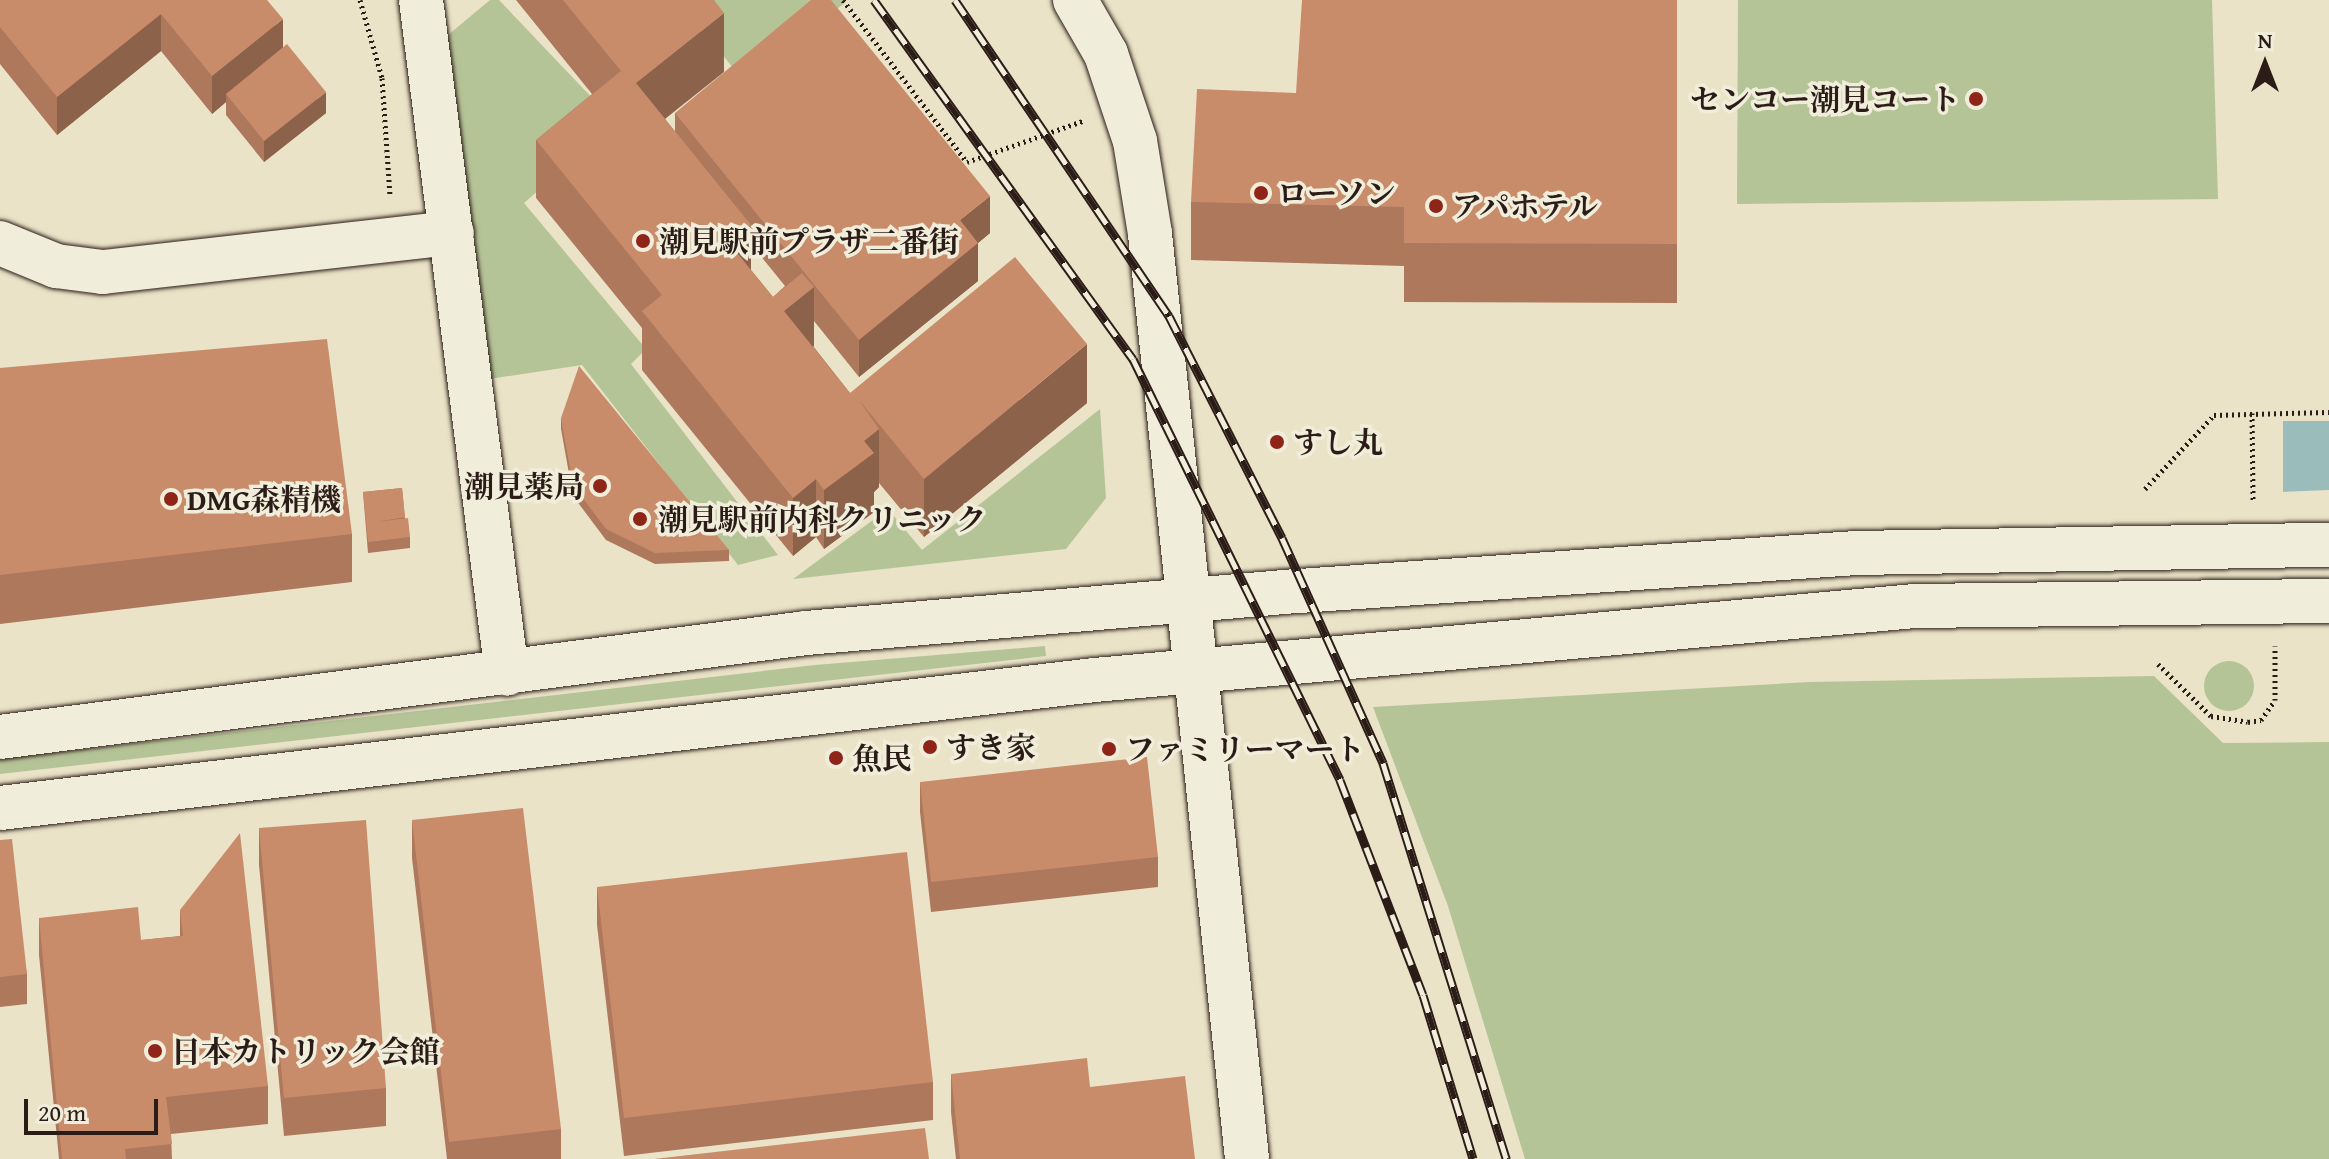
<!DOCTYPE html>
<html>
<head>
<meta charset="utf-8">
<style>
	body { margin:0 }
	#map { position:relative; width:2329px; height:1159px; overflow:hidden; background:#eae3c7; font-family:"Gentium Book Plus","Noto Serif JP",serif }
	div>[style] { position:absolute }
	.green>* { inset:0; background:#b5c497 }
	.round { border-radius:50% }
	.water>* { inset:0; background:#9abdbc }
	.path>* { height:5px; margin-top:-2.5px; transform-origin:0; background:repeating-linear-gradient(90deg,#2b1c17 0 2px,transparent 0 6px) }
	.roads { filter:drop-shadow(0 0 2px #2b1c17) drop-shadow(0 0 2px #2b1c17) }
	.secondary>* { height:44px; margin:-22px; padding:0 22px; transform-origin:22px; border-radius:22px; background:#f1eddb }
	.rail>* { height:9px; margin-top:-4.5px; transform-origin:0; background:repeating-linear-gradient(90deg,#f1eddb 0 18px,#2b1c17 0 36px); box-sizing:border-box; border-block:2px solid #2b1c17 }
	.wall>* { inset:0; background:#ad785c }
	.shaded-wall>* { inset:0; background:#8d624b }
	.building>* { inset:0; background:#c98c6b }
	.dots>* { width:22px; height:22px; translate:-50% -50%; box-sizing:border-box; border:4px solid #f1eddb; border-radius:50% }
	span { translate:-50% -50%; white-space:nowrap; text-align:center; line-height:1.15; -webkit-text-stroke:7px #f1eddb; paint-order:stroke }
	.poi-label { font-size:30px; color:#2b1c17; font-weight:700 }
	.right { translate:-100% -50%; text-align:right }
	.left { translate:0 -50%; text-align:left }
	.north { position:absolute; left:2225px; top:24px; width:80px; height:80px; -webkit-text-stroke:6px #f1eddb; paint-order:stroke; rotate:0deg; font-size:22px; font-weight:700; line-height:32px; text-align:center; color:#2b1c17 }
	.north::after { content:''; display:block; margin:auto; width:28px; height:36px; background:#2b1c17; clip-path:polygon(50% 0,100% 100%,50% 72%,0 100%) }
	.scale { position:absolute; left:24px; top:1099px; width:134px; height:36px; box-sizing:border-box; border:4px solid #2b1c17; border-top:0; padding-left:10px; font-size:24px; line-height:28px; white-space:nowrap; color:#2b1c17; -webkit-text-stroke:6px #f1eddb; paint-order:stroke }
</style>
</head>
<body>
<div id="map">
	<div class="green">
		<div style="clip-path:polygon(490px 0,499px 0,616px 123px,524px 203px,646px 349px,631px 364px,778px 555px,738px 565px,582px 365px,489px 379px,442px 40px)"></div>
		<div style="clip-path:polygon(680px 0,844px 0,846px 2px,743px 81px)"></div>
		<div style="clip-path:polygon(1738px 0,2212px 0,2218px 199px,1737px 204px)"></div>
		<div style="clip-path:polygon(1100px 409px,1106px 498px,1066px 549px,793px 579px,888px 509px,922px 550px)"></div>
		<div style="clip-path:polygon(1045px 646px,1046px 656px,0 774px,0 759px,815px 665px)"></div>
		<div class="round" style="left:2204px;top:661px;width:50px;height:50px"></div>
		<div style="clip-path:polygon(2154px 676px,2223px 743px,2329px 742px,2329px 1159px,1525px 1159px,1448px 906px,1373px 707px,1809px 682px)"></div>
	</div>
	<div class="water">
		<div style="clip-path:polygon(2283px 421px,2329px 421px,2329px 490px,2283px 492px)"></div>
	</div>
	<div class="path">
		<div style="left:360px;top:0;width:81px;rotate:74.2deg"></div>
		<div style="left:382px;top:78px;width:118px;rotate:86.1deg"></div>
		<div style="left:843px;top:0;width:204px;rotate:52.6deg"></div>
		<div style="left:967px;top:162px;width:123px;rotate:-19.5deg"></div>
		<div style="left:2252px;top:413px;width:88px;rotate:89.3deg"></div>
		<div style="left:2145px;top:489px;width:101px;rotate:-47deg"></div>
		<div style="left:2214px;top:415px;width:115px;rotate:-1.5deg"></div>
		<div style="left:2158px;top:664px;width:74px;rotate:44.5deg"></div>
		<div style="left:2211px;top:716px;width:37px;rotate:9deg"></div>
		<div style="left:2248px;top:722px;width:13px;rotate:-9deg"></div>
		<div style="left:2261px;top:720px;width:24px;rotate:-55deg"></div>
		<div style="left:2275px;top:700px;width:54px;rotate:-90deg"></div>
	</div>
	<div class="roads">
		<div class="secondary">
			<div style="left:421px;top:0;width:679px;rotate:82.73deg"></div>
			<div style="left:1075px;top:0;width:62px;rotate:60.1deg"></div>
			<div style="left:1106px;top:54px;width:92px;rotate:71.6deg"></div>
			<div style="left:1135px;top:141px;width:94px;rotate:80.8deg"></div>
			<div style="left:1150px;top:234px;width:930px;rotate:84.01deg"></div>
			<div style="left:0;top:243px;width:61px;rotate:22.3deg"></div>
			<div style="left:56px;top:266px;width:47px;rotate:7.3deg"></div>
			<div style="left:103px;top:272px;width:351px;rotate:-6.4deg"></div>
			<div style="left:0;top:737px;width:813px;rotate:-7.35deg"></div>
			<div style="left:806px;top:633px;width:495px;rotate:-4.9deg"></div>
			<div style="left:1299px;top:591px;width:558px;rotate:-3.9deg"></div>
			<div style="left:1856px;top:553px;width:473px;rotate:-1deg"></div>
			<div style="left:0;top:808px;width:1102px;rotate:-6.67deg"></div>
			<div style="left:1095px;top:680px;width:823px;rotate:-5.16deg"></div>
			<div style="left:1915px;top:606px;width:414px;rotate:-0.7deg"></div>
		</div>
	</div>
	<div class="rail">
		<div style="left:874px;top:0;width:443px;rotate:54.2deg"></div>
		<div style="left:1133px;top:359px;width:469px;rotate:63.8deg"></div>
		<div style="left:1340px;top:780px;width:230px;rotate:68.9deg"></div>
		<div style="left:1423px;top:995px;width:171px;rotate:73deg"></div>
		<div style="left:955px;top:0;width:382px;rotate:55.9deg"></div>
		<div style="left:1169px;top:316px;width:249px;rotate:63deg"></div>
		<div style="left:1282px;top:538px;width:247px;rotate:65.8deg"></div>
		<div style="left:1383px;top:763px;width:415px;rotate:72.7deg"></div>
	</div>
	<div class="wall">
		<div style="clip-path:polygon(0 0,267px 0,283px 48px,326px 113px,264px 162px,226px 115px,226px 102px,212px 114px,161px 51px,57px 135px,0 64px)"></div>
		<div style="clip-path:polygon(evenodd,516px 0,714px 0,665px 119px,675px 132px,675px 113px,990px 233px,978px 243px,978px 281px,859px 377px,814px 321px,813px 346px,850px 393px,1087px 403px,924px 537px,879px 483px,879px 487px,874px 492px,874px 512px,824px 549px,816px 537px,793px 556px,642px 370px,642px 328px,536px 198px,536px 140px,592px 94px,516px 0,751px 244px,785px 286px,773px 297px,751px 270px,751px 244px)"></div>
		<div style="clip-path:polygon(1677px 0,1677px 303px,1404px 302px,1404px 266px,1191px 260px,1191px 202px,1296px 93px)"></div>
		<div style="clip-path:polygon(0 368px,352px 534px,352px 582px,0 624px)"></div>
		<div style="clip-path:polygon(561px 418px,729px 550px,729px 561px,655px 564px,606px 540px,573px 496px,561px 429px)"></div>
		<div style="clip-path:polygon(402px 488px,405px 519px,410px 537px,410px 548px,368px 553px,363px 492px)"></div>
		<div style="clip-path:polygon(920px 782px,1158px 857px,1158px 887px,931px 912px,920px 812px)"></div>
		<div style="clip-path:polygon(412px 820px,561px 1129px,561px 1159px,447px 1159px,412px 858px)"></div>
		<div style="clip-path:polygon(259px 828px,386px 1088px,386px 1126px,284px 1136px,259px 865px)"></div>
		<div style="clip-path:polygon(0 840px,27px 974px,27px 1004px,0 1007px)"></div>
		<div style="clip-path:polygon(597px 887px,933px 1082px,933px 1120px,624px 1156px,597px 925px)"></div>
		<div style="clip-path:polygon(180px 910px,268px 1086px,268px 1124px,171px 1134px,172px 1159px,59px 1159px,39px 955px,39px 918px,141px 940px,180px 936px)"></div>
		<div style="clip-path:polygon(951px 1074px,1090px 1087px,1195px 1159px,956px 1159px,951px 1112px)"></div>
	</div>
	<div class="shaded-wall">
		<div style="clip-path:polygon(724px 13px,724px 72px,636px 142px,636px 83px)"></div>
		<div style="clip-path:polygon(161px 14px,161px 51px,57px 135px,57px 97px)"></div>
		<div style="clip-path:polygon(283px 19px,283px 57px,226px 94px,226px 102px,212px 114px,212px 76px)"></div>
		<div style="clip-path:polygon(326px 92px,326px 113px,264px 162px,264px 141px)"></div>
		<div style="clip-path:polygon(990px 196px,990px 233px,978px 243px,978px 281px,859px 377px,859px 340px,960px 220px)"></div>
		<div style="clip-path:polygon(751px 225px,751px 284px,729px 243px)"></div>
		<div style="clip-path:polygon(814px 287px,814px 346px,784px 370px,784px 311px)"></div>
		<div style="clip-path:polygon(1087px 344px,1087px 403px,924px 537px,924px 479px)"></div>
		<div style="clip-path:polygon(879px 429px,879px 487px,874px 492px,874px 512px,824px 549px,824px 490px,864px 441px)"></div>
		<div style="clip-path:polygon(816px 479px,816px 537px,793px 556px,793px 498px)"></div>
	</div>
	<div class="building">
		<div style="clip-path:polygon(0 0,267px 0,283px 19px,212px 76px,161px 14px,57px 97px,0 27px)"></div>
		<div style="clip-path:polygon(563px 0,714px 0,724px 13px,636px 83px,751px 225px,729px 243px,773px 297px,802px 273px,814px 287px,784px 311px,850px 393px,1015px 257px,1087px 344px,924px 479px,859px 400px,879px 429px,864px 441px,874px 453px,824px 490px,816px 479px,793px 498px,642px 311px,662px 295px,536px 140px,621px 71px)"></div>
		<div style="clip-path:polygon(811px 0,831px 0,990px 196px,960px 220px,978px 243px,859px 340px,675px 113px)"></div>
		<div style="clip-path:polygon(1302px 0,1677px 0,1677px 244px,1404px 243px,1404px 207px,1191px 202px,1197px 89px,1296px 93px)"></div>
		<div style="clip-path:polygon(287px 44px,326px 92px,264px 141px,226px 94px)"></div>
		<div style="clip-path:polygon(327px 339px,352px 534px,0 575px,0 368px)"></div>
		<div style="clip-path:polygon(579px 366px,729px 550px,655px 553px,606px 529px,573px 485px,561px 418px)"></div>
		<div style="clip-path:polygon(402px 488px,405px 517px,376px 522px,408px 518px,410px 537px,368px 542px,363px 492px)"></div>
		<div style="clip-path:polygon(1147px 757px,1158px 857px,931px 882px,920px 782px)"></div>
		<div style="clip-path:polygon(523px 808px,561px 1129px,449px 1142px,412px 820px)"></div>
		<div style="clip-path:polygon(366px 820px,386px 1088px,284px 1098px,259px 828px)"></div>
		<div style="clip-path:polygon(240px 833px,268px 1086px,166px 1097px,172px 1144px,125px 1149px,126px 1159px,62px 1159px,39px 918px,138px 907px,141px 940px,183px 936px,180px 910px)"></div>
		<div style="clip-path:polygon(12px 839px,27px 974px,0 977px,0 840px)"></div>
		<div style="clip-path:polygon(907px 852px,933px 1082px,624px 1118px,597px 887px)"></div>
		<div style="clip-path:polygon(1087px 1058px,1090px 1087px,1185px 1076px,1195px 1159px,960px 1159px,951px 1074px)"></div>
		<div style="clip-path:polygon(925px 1128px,929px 1159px,654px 1159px)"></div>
	</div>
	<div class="dots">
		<div style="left:1976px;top:99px;background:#8f2418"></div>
		<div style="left:1261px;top:193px;background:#8f2418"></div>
		<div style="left:1436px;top:206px;background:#8f2418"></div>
		<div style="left:643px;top:241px;background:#8f2418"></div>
		<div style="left:1277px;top:442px;background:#8f2418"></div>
		<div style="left:600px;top:486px;background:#8f2418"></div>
		<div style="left:171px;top:499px;background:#8f2418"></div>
		<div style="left:640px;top:519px;background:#8f2418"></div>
		<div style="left:930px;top:747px;background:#8f2418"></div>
		<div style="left:1109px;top:749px;background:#8f2418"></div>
		<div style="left:836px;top:758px;background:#8f2418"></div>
		<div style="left:155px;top:1051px;background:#8f2418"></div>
	</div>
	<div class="poi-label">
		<span class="right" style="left:1960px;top:99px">センコー潮見コート</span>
		<span class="left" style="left:1277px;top:193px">ローソン</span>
		<span class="left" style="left:1452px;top:206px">アパホテル</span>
		<span class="left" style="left:659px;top:241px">潮見駅前プラザ二番街</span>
		<span class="left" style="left:1293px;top:442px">すし丸</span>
		<span class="right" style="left:584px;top:486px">潮見薬局</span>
		<span class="left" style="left:187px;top:499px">DMG森精機</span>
		<span class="left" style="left:658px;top:519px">潮見駅前内科クリニック</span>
		<span class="left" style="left:946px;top:747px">すき家</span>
		<span class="left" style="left:1125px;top:749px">ファミリーマート</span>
		<span class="left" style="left:852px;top:758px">魚民</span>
		<span class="left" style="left:171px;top:1051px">日本カトリック会館</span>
	</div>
	<div class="north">N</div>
	<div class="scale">20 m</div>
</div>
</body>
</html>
